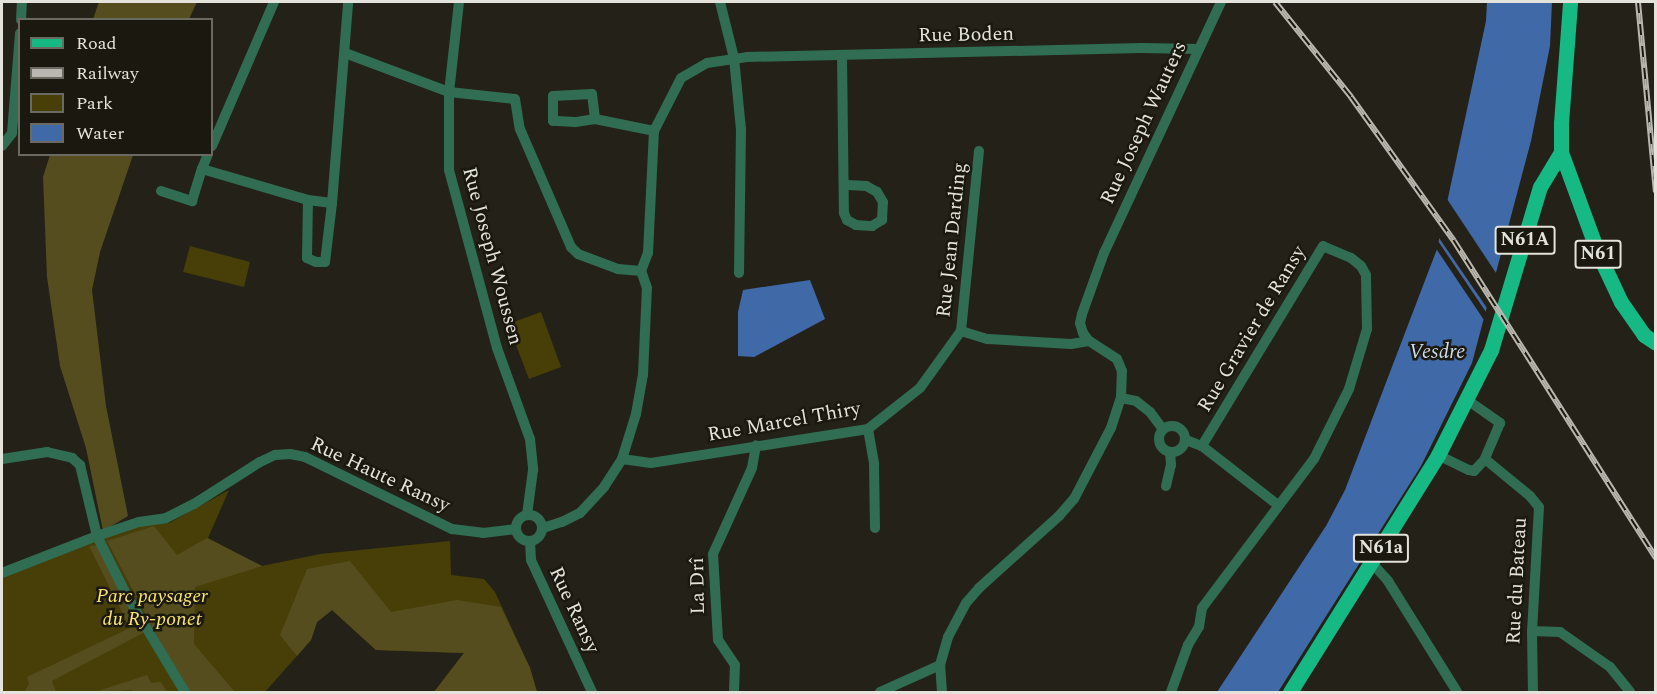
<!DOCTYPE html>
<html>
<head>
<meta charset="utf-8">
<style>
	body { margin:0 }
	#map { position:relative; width:1657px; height:694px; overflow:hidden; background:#242218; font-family:Spectral,serif }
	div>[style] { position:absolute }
	.green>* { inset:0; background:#473e08 }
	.forest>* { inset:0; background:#564d1f }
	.water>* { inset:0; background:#4069a8 }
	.pier>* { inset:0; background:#242218 }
	.minor>* { height:10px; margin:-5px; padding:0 5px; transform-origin:5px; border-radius:5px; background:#306d53 }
	.minor>.ring { margin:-5px; padding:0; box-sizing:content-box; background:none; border:10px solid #306d53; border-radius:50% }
	.primary>* { height:15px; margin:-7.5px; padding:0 7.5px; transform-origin:7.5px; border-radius:7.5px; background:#16b884 }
	.rail>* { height:6px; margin-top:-3px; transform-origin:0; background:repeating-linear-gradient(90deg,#1b190f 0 11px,#b9b7af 0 22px); box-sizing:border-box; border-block:2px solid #b9b7af }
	span { translate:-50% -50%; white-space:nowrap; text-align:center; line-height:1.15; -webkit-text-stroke:5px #1b190f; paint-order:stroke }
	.shield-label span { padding:2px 4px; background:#1b190f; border:2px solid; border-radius:4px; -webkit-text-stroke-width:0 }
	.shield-label { font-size:18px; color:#e4e3db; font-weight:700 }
	.street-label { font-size:20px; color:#e4e3db }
	.park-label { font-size:20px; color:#fbe56e; font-style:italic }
	.water-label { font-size:21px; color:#cfdbed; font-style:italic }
	.frame { position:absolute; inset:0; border:3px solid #e4e3db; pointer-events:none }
	.legend { position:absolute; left:18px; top:18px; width:195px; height:138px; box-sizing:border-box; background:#1b190f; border:2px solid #6b6a61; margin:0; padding:8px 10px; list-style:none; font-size:18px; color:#e4e3db }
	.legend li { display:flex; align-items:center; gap:12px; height:30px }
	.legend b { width:30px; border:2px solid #6b6a61 }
</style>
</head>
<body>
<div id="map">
	<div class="green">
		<div style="clip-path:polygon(190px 246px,250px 262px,244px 287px,183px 272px)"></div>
		<div style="clip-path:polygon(541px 312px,561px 367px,529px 379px,508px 324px)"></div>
		<div style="clip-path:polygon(229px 490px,208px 538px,262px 566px,320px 554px,450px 541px,451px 575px,484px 579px,495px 592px,530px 668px,537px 692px,434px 692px,464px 653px,376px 650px,332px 610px,317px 622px,311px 640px,265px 692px,2px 692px,2px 573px,139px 524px,169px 523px)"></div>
	</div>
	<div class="forest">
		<div style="clip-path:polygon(99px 2px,197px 2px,189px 19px,93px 19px)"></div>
		<div style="clip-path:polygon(50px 155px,133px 155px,100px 252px,92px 290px,106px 406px,128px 516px,103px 531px,86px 448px,60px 366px,47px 277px,43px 177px)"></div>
		<div style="clip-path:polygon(154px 526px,177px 555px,207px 538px,262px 566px,195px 587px,194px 644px,235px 692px,190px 692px,165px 651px,107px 541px)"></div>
		<div style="clip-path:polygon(98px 545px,143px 633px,52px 681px,56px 692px,24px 692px,29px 684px,27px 677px,130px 628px,89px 546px)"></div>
		<div style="clip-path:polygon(350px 561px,391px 612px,457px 600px,501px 607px,530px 668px,537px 692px,434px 692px,464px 653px,376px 650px,332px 610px,317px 622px,311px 640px,297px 656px,280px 635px,307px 569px)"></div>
		<div style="clip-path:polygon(147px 675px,151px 683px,161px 682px,167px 692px,132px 692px,132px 690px,95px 692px)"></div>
	</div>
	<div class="water">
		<div style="clip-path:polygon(1487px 2px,1552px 2px,1550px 46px,1531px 141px,1472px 363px,1421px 466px,1278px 692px,1217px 692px,1326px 526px,1345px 490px,1437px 249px,1486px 21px)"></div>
		<div style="clip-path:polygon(810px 280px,825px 319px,754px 357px,738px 356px,738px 312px,743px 290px)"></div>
	</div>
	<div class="pier">
		<div style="clip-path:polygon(1445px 196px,1498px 276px,1489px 311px,1437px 235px)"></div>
		<div style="clip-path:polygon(1436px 238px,1488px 315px,1486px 323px,1435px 247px)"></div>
	</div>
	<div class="minor">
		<div style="left:459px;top:2px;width:91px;rotate:96.3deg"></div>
		<div style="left:449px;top:92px;width:78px;rotate:90deg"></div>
		<div style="left:449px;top:170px;width:184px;rotate:74.9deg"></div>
		<div style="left:497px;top:348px;width:97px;rotate:70.1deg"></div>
		<div style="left:530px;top:439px;width:31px;rotate:84deg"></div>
		<div style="left:533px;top:470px;width:45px;rotate:97.6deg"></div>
		<div style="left:720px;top:2px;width:58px;rotate:76deg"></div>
		<div style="left:734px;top:58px;width:71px;rotate:84.4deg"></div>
		<div style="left:741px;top:129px;width:144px;rotate:90.8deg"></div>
		<div style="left:21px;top:20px;width:18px;rotate:-87deg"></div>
		<div style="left:345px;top:53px;width:111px;rotate:20.6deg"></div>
		<div style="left:449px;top:92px;width:66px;rotate:6.1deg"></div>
		<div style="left:515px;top:99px;width:30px;rotate:81deg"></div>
		<div style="left:520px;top:129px;width:129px;rotate:66.6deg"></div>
		<div style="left:571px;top:247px;width:10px;rotate:45deg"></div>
		<div style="left:578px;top:254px;width:43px;rotate:20.6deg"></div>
		<div style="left:618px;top:269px;width:23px;rotate:5deg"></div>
		<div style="left:842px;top:56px;width:157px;rotate:89.3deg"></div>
		<div style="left:844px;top:213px;width:8px;rotate:67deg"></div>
		<div style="left:847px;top:220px;width:10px;rotate:29deg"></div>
		<div style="left:856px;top:225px;width:16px;rotate:4deg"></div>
		<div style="left:872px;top:226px;width:12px;rotate:-31deg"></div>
		<div style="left:882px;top:220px;width:18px;rotate:-87deg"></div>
		<div style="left:883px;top:202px;width:12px;rotate:-121deg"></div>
		<div style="left:877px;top:192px;width:13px;rotate:-151deg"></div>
		<div style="left:866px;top:186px;width:22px;rotate:-177deg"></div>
		<div style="left:595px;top:119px;width:20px;rotate:171deg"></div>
		<div style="left:575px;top:122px;width:22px;rotate:-177deg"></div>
		<div style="left:553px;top:121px;width:25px;rotate:-90deg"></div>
		<div style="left:553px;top:96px;width:39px;rotate:-3deg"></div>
		<div style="left:592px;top:94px;width:25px;rotate:83deg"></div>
		<div style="left:595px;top:119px;width:60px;rotate:11.5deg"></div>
		<div style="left:2px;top:146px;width:16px;rotate:-52deg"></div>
		<div style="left:12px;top:133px;width:100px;rotate:-85.4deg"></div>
		<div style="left:212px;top:146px;width:157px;rotate:-66.7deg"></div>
		<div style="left:208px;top:154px;width:16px;rotate:112deg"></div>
		<div style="left:202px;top:169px;width:110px;rotate:16.3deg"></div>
		<div style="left:308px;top:200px;width:24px;rotate:7deg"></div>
		<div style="left:332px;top:203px;width:202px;rotate:-85.4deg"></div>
		<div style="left:161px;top:191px;width:33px;rotate:18deg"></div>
		<div style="left:192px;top:201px;width:34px;rotate:-73deg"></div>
		<div style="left:308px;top:200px;width:58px;rotate:91deg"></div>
		<div style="left:307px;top:258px;width:10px;rotate:24deg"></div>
		<div style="left:316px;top:262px;width:9px"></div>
		<div style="left:325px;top:262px;width:59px;rotate:-83.2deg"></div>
		<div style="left:961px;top:331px;width:181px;rotate:-84.3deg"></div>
		<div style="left:1121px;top:398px;width:15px;rotate:11deg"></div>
		<div style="left:1136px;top:401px;width:18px;rotate:38deg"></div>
		<div style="left:1150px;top:412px;width:21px;rotate:53deg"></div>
		<div style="left:1466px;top:399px;width:42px;rotate:35.2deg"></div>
		<div style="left:1500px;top:423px;width:39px;rotate:113deg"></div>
		<div class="ring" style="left:1159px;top:426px;width:16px;height:16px"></div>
		<div style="left:868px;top:429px;width:36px;rotate:80deg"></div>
		<div style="left:874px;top:464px;width:64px;rotate:89.1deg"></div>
		<div style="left:1186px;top:440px;width:17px;rotate:21deg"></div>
		<div style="left:1202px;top:446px;width:96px;rotate:37.8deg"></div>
		<div style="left:1438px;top:455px;width:34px;rotate:26deg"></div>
		<div style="left:1469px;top:470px;width:5px;rotate:11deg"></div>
		<div style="left:1474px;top:471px;width:16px;rotate:-47deg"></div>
		<div style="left:1485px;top:459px;width:58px;rotate:39.4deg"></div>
		<div style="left:1530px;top:496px;width:14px;rotate:51deg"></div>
		<div style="left:1539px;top:507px;width:124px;rotate:93.2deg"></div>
		<div style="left:1532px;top:631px;width:61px;rotate:89.1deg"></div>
		<div style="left:2px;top:459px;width:46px;rotate:-8.8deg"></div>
		<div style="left:47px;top:452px;width:26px;rotate:13deg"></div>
		<div style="left:72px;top:458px;width:11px;rotate:41deg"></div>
		<div style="left:80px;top:465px;width:73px;rotate:76.5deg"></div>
		<div style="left:97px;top:536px;width:65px;rotate:63.4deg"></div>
		<div style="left:126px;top:594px;width:114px;rotate:59deg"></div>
		<div style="left:622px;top:459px;width:29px;rotate:8deg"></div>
		<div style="left:651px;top:463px;width:220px;rotate:-8.9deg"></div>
		<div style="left:868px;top:429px;width:66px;rotate:-38.3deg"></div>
		<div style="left:920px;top:388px;width:70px;rotate:-54.3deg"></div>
		<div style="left:961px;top:331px;width:28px;rotate:17deg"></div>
		<div style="left:988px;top:339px;width:83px;rotate:3.4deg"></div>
		<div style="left:1071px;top:344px;width:18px;rotate:-9deg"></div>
		<div style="left:1166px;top:486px;width:22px;rotate:-77deg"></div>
		<div style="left:1171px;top:465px;width:13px;rotate:-94deg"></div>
		<div class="ring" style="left:516px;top:515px;width:16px;height:16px"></div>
		<div style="left:543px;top:528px;width:20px;rotate:-18deg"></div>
		<div style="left:562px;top:522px;width:20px;rotate:-27deg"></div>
		<div style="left:580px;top:513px;width:35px;rotate:-47deg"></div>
		<div style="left:604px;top:487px;width:33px;rotate:-57deg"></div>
		<div style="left:622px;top:459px;width:47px;rotate:-72.7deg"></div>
		<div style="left:636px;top:414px;width:40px;rotate:-80deg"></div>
		<div style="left:643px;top:375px;width:87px;rotate:-87.4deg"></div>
		<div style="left:647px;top:288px;width:18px;rotate:-109deg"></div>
		<div style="left:641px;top:271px;width:19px;rotate:-69deg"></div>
		<div style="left:648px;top:253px;width:122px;rotate:-87.2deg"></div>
		<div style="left:654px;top:131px;width:59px;rotate:-63deg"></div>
		<div style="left:681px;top:78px;width:30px;rotate:-30deg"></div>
		<div style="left:707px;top:63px;width:40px;rotate:-8.5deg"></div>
		<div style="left:747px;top:57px;width:394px;rotate:-1.3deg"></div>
		<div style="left:1141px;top:48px;width:58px;rotate:1deg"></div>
		<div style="left:530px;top:541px;width:19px;rotate:87deg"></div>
		<div style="left:531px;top:560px;width:145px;rotate:65.2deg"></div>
		<div style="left:1372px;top:563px;width:24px;rotate:48deg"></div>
		<div style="left:1388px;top:581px;width:131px;rotate:58.1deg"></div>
		<div style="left:2px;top:573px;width:102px;rotate:-21.3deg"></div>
		<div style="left:97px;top:536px;width:44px;rotate:-18.4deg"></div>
		<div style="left:139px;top:522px;width:27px;rotate:-8deg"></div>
		<div style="left:166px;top:518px;width:31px;rotate:-27deg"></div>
		<div style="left:194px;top:504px;width:78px;rotate:-32.5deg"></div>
		<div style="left:260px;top:462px;width:17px;rotate:-25deg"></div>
		<div style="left:275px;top:455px;width:15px;rotate:-4deg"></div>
		<div style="left:290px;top:454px;width:15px;rotate:11deg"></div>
		<div style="left:305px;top:457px;width:164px;rotate:26.1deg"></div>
		<div style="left:452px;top:529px;width:31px;rotate:7deg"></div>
		<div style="left:483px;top:533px;width:33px;rotate:-7deg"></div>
		<div style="left:1532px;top:631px;width:28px;rotate:2deg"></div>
		<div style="left:1560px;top:632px;width:61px;rotate:35deg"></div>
		<div style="left:1610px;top:667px;width:32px;rotate:51deg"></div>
		<div style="left:734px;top:692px;width:27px;rotate:-88deg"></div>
		<div style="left:735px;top:665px;width:30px;rotate:-124deg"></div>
		<div style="left:718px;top:640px;width:86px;rotate:-93.3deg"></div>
		<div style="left:713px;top:554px;width:94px;rotate:-65.6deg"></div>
		<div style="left:752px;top:468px;width:23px;rotate:-80deg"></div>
		<div style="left:880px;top:692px;width:66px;rotate:-24.2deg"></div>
		<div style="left:942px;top:692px;width:27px;rotate:-94deg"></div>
		<div style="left:940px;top:665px;width:29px;rotate:-74deg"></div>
		<div style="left:948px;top:637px;width:38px;rotate:-62deg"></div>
		<div style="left:966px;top:603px;width:20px;rotate:-49deg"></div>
		<div style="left:979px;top:588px;width:108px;rotate:-42deg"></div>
		<div style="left:1059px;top:516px;width:23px;rotate:-49deg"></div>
		<div style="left:1074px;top:499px;width:80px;rotate:-62.5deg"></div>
		<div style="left:1111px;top:428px;width:32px;rotate:-72deg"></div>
		<div style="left:1121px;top:398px;width:27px;rotate:-88deg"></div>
		<div style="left:1122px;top:371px;width:13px;rotate:-113deg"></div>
		<div style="left:1117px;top:359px;width:33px;rotate:-147deg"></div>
		<div style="left:1089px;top:341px;width:10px;rotate:-127deg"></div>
		<div style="left:1083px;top:333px;width:10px;rotate:-107deg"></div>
		<div style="left:1080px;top:323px;width:9px;rotate:-77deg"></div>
		<div style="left:1082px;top:314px;width:65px;rotate:-70.2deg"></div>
		<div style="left:1104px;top:253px;width:277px;rotate:-65deg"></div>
		<div style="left:1171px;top:692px;width:50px;rotate:-70.1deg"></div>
		<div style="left:1188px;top:645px;width:21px;rotate:-59deg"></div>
		<div style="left:1199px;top:627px;width:19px;rotate:-81deg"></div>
		<div style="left:1202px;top:608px;width:186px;rotate:-53.1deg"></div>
		<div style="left:1314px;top:459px;width:78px;rotate:-63.4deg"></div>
		<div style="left:1349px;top:389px;width:63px;rotate:-73.3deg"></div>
		<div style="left:1367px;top:329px;width:54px;rotate:-91.1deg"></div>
		<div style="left:1366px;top:275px;width:10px;rotate:-119deg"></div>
		<div style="left:1361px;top:266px;width:13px;rotate:-141deg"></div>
		<div style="left:1351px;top:258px;width:30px;rotate:-157deg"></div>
		<div style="left:1323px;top:246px;width:234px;rotate:121.2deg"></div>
	</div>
	<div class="primary">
		<div style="left:1561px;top:152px;width:108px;rotate:69.9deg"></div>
		<div style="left:1598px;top:253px;width:54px;rotate:64.9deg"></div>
		<div style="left:1621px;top:302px;width:40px;rotate:55.1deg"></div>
		<div style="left:1644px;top:335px;width:14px;rotate:34deg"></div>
		<div style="left:1290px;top:692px;width:279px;rotate:-58deg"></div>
		<div style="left:1438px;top:455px;width:118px;rotate:-63.2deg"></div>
		<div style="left:1491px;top:350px;width:170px;rotate:-73.3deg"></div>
		<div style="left:1540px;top:187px;width:41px;rotate:-59deg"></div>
		<div style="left:1561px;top:152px;width:29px;rotate:-90deg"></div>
		<div style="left:1561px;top:123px;width:121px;rotate:-85.7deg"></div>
	</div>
	<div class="rail">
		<div style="left:1275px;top:2px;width:122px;rotate:51.3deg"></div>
		<div style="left:1351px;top:97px;width:177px;rotate:54.4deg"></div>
		<div style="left:1454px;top:241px;width:376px;rotate:57.5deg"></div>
		<div style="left:1638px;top:2px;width:191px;rotate:84.6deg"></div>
	</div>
	<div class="shield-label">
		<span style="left:1525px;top:240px">N61A</span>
		<span style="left:1598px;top:254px">N61</span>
		<span style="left:1381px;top:548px">N61a</span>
	</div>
	<div class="street-label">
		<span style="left:966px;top:35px;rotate:-1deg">Rue Boden</span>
		<span style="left:1144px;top:123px;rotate:-65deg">Rue Joseph Wauters</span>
		<span style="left:952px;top:240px;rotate:-84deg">Rue Jean Darding</span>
		<span style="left:492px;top:256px;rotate:75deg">Rue Joseph Woussen</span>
		<span style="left:1252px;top:329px;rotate:-59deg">Rue Gravier de Ransy</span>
		<span style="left:784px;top:422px;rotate:-10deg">Rue Marcel Thiry</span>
		<span style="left:380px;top:475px;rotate:25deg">Rue Haute Ransy</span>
		<span style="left:1517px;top:581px;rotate:-87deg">Rue du Bateau</span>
		<span style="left:698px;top:586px;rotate:-91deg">La Drî</span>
		<span style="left:574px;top:610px;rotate:65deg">Rue Ransy</span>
	</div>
	<div class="park-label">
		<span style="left:152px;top:608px">Parc paysager<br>du Ry-ponet</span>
	</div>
	<div class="water-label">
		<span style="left:1437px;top:352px">Vesdre</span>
	</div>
	<div class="frame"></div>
	<ul class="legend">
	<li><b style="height:8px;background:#16b884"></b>Road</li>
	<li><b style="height:8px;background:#b9b7af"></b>Railway</li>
	<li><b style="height:16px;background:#473e08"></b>Park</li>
	<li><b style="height:16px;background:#4069a8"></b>Water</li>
	</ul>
</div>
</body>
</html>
